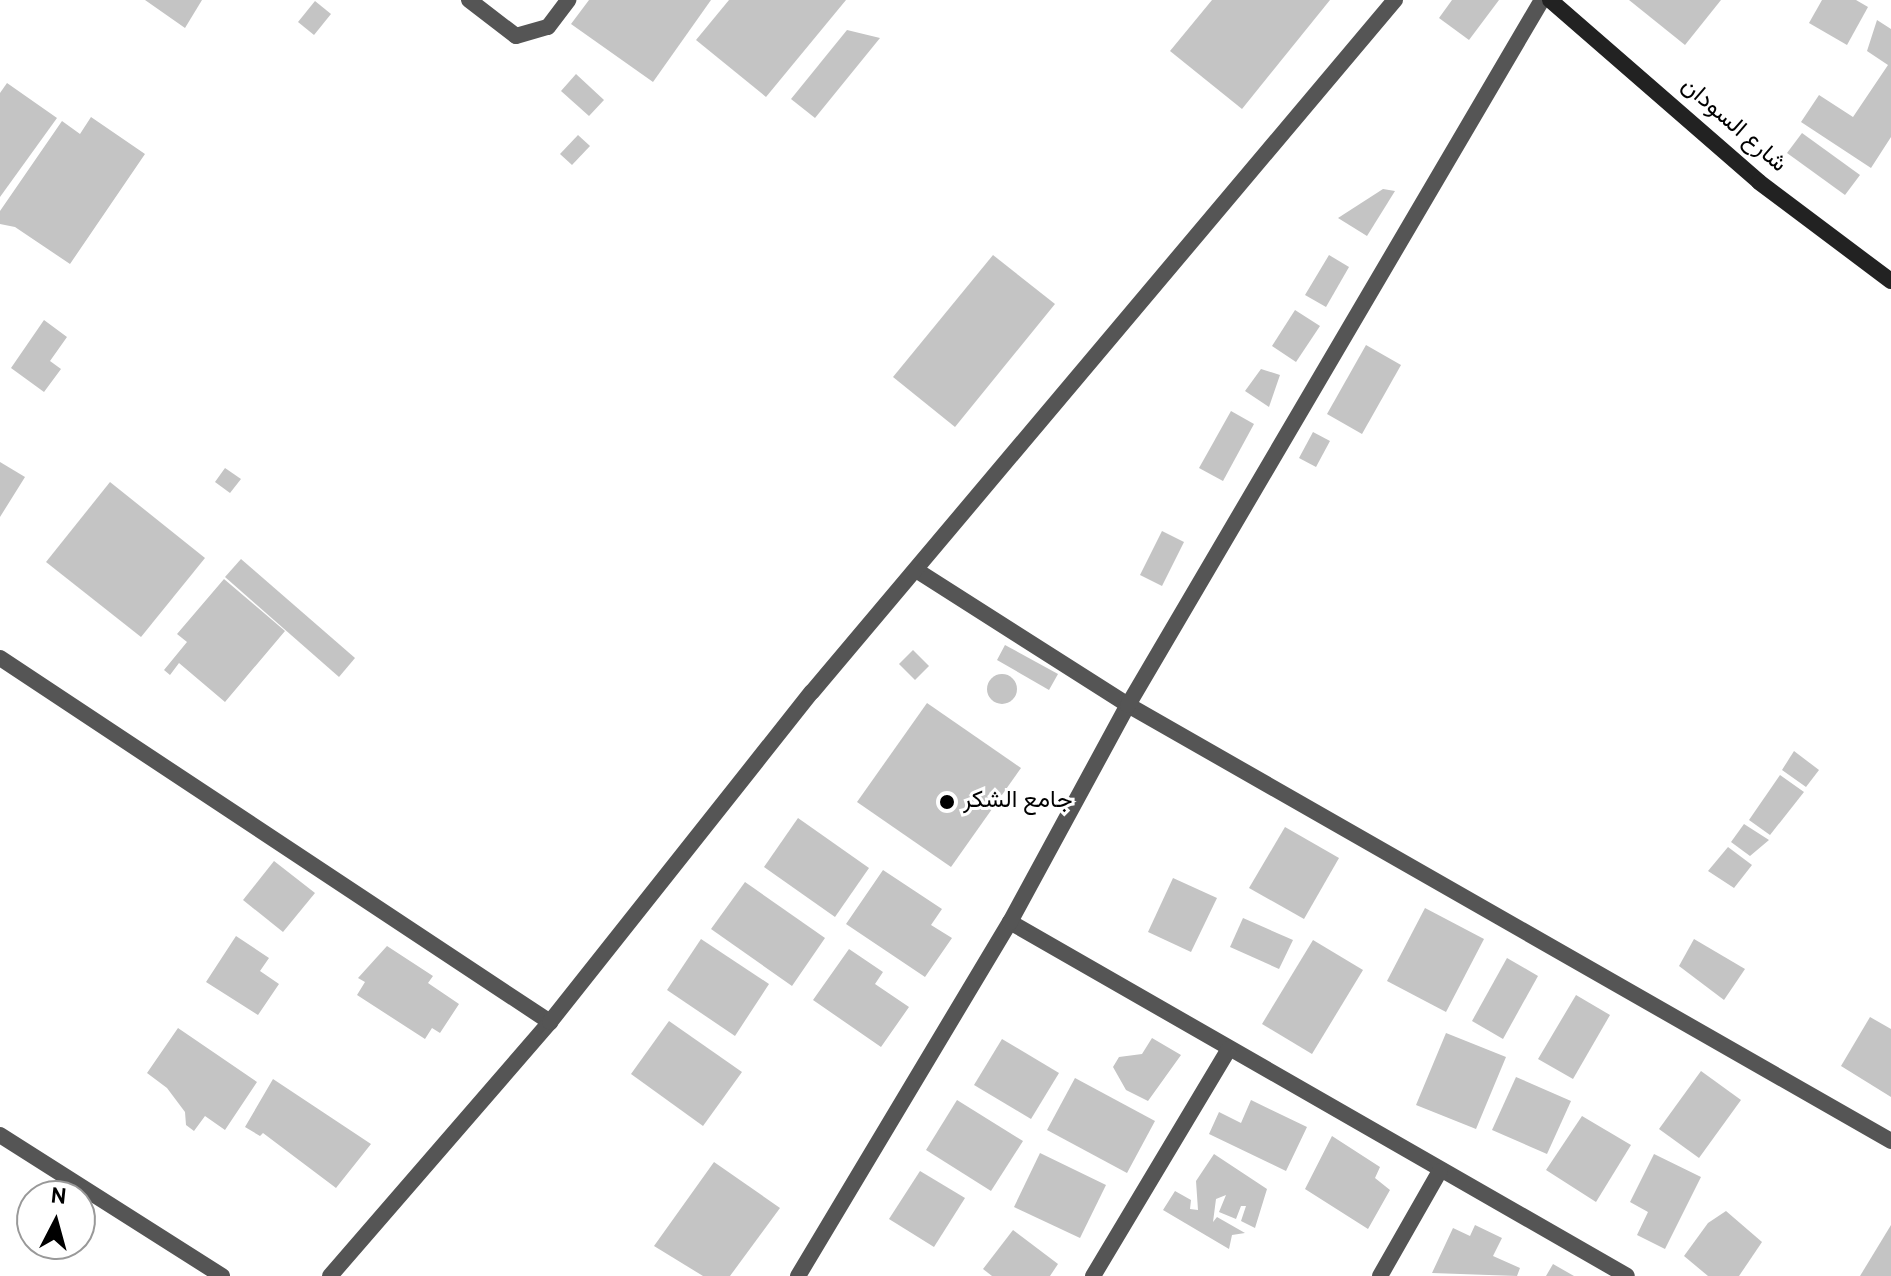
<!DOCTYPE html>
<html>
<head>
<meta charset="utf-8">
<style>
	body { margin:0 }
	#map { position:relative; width:1891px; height:1276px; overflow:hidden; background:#fff; font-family:Overpass,Vazirmatn,sans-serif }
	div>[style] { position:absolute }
	.building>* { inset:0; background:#c4c4c4 }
	.round { border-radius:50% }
	.street>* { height:16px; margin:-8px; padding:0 8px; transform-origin:8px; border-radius:8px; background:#555 }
	.secondary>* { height:16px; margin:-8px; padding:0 8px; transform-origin:8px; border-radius:8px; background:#222 }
	.dots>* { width:22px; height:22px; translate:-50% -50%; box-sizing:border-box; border:4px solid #fff; border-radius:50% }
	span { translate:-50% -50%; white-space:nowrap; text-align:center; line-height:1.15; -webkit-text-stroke:6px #fff; paint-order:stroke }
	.street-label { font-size:24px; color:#000 }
	.poi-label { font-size:24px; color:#000 }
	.left { translate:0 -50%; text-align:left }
	.north { position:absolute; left:16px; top:1180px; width:80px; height:80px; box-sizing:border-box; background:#fff; border:2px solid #999; border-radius:50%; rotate:6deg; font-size:22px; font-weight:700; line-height:32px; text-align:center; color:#000 }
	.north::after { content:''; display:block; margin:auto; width:28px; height:36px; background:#000; clip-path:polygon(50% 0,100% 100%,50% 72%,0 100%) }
</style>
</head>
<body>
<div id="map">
	<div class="building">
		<div style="clip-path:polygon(145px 0,202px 0,185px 28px)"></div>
		<div style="clip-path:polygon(589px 0,711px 0,653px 82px,571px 24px)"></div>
		<div style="clip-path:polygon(729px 0,846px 0,766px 97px,696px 40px)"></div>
		<div style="clip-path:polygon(1212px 0,1330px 0,1242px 109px,1170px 51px)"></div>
		<div style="clip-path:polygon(1452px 0,1499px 0,1469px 40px,1439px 18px)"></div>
		<div style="clip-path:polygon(1629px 0,1721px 0,1685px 45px)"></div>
		<div style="clip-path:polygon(1822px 0,1856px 0,1868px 7px,1847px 45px,1809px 23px)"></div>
		<div style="clip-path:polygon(315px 1px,331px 14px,314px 35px,298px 22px)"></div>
		<div style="clip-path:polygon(1877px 20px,1891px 29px,1891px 137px,1871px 168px,1801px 122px,1819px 95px,1853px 117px,1888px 65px,1867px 51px)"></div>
		<div style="clip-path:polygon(847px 30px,880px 38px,815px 118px,791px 99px)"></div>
		<div style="clip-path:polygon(576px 74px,604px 100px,589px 116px,561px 91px)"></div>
		<div style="clip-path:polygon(7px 83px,57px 118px,0 197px,0 93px)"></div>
		<div style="clip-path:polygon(91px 117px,145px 154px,70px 264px,15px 227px,0 224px,0 211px,62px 121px,80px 134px)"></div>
		<div style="clip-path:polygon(1802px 133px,1860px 175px,1845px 195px,1787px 153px)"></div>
		<div style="clip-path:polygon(578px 135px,590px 146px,572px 165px,560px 154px)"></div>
		<div style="clip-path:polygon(1383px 189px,1395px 191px,1367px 236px,1338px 218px)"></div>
		<div style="clip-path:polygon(993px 255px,1055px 304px,955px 427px,893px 377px)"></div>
		<div style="clip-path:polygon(1329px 255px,1349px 267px,1326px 307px,1305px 295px)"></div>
		<div style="clip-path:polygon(1295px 310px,1320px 326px,1296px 362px,1272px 346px)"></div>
		<div style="clip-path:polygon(44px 320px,67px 337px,50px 361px,61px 369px,44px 392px,11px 368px)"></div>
		<div style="clip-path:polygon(1366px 345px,1401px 365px,1362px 434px,1327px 414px)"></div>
		<div style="clip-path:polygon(1261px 369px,1280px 375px,1269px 407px,1245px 391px)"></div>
		<div style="clip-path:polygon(1231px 411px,1254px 424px,1223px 481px,1199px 468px)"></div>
		<div style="clip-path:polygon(1313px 432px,1330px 441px,1316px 467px,1299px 458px)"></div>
		<div style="clip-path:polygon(0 462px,25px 477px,0 517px)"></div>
		<div style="clip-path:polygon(225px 468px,241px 479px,230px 493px,215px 482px)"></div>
		<div style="clip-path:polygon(110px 482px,205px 558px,141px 637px,46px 562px)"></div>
		<div style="clip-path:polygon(1162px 531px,1184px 542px,1162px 586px,1140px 575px)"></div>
		<div style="clip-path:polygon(241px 559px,355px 658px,339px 677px,225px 577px)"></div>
		<div style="clip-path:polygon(224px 579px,285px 631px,225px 702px,179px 663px,170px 675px,164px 670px,187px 642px,177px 634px)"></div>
		<div style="clip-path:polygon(1005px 645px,1058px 674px,1049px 690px,997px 660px)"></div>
		<div style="clip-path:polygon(913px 650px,929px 666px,915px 680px,899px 664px)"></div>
		<div class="round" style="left:987px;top:674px;width:30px;height:30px"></div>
		<div style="clip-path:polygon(927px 703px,1021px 768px,951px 867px,857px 802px)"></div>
		<div style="clip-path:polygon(1794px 751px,1819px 770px,1806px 787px,1782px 770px)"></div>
		<div style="clip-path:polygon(1780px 775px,1804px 792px,1770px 835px,1749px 820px)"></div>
		<div style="clip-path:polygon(798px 818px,869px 868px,835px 917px,764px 867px)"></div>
		<div style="clip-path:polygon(1744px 824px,1769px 840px,1750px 856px,1731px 842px)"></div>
		<div style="clip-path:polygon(1285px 827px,1339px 858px,1304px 919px,1249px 888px)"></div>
		<div style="clip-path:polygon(1728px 847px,1752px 865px,1734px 888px,1708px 871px)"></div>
		<div style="clip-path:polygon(274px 861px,315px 893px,283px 932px,243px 900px)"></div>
		<div style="clip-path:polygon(883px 870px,942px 909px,931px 925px,952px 938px,925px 977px,846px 924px)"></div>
		<div style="clip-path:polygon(1173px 878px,1217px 898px,1191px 952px,1148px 932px)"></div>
		<div style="clip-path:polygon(745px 882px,825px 938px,792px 986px,711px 929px)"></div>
		<div style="clip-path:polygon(1425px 908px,1484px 939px,1446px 1012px,1387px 981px)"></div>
		<div style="clip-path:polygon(1243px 918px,1293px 940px,1279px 969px,1230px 947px)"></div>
		<div style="clip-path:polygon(236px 936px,269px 958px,260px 971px,279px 984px,258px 1015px,206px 982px)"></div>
		<div style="clip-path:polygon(701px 939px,769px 984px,735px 1036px,667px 990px)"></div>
		<div style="clip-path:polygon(1694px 939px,1745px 969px,1724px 1000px,1679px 966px)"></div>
		<div style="clip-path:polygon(1313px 940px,1363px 970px,1312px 1054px,1262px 1024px)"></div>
		<div style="clip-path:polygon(387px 946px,433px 976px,428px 983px,459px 1004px,440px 1033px,432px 1028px,425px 1039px,357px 995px,365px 982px,358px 978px)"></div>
		<div style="clip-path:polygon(849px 949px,883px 972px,875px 984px,909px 1007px,881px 1047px,813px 1000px)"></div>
		<div style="clip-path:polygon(1507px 958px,1538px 976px,1503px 1039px,1472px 1021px)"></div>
		<div style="clip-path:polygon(1576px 995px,1610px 1015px,1573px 1079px,1538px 1059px)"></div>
		<div style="clip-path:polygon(1870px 1017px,1891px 1029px,1891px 1097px,1841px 1066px)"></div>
		<div style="clip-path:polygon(669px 1021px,742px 1072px,703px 1126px,631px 1074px)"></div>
		<div style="clip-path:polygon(178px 1028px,257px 1082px,225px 1130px,205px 1116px,194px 1131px,186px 1125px,185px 1112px,167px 1088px,147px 1073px)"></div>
		<div style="clip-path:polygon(1446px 1033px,1506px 1057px,1476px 1129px,1416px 1105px)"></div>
		<div style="clip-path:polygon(1152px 1038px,1181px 1055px,1148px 1101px,1126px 1090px,1113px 1067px,1119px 1057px,1142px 1054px)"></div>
		<div style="clip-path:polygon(1002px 1039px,1059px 1073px,1031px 1119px,974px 1085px)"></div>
		<div style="clip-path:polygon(1701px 1071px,1741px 1100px,1699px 1158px,1659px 1129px)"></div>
		<div style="clip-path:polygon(1516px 1077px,1571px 1101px,1547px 1154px,1492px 1130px)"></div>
		<div style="clip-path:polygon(1075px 1078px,1155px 1121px,1127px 1173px,1047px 1130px)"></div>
		<div style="clip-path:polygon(273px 1079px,371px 1144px,336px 1188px,263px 1133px,260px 1136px,245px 1127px)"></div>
		<div style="clip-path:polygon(957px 1100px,1023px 1141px,991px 1191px,926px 1150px)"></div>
		<div style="clip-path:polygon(1251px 1100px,1307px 1127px,1286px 1171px,1209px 1134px,1219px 1112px,1241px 1123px)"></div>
		<div style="clip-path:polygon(1582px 1116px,1631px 1145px,1596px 1202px,1546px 1170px)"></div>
		<div style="clip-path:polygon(1332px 1136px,1380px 1167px,1375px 1178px,1390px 1190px,1368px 1229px,1305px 1189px)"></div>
		<div style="clip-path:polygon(1040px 1153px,1106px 1185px,1080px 1238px,1014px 1207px)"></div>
		<div style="clip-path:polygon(1214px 1154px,1267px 1189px,1255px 1228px,1241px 1221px,1246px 1206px,1241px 1206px,1236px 1219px,1219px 1212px,1226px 1195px,1216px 1199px,1213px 1222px,1217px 1217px,1245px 1233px,1232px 1235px,1229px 1249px,1163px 1210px,1175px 1191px,1191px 1200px,1190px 1209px,1198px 1210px,1196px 1181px)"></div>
		<div style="clip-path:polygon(1654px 1154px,1701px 1177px,1665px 1249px,1637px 1235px,1648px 1212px,1630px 1202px)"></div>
		<div style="clip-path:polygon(714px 1162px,780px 1208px,730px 1276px,703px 1276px,654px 1246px)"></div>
		<div style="clip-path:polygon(920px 1171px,965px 1198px,934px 1247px,889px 1219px)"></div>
		<div style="clip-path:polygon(1726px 1211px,1762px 1242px,1739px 1276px,1708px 1276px,1684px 1256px,1708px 1223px)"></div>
		<div style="clip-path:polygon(1475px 1225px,1502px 1238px,1493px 1256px,1520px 1268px,1517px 1276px,1432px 1273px,1453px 1228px,1470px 1236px)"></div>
		<div style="clip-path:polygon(1891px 1225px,1891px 1276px,1860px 1276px)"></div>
		<div style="clip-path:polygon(1013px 1230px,1058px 1264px,1050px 1276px,992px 1276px,983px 1269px)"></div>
		<div style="clip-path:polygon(1553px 1264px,1574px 1276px,1546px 1276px)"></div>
	</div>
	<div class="street">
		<div style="left:469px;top:0;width:59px;rotate:37.5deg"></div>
		<div style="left:516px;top:36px;width:33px;rotate:-16deg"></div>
		<div style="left:548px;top:27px;width:34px;rotate:-53deg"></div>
		<div style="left:916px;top:570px;width:251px;rotate:32.5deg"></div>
		<div style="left:1128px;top:705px;width:879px;rotate:29.74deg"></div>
		<div style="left:0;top:658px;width:660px;rotate:33.5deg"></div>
		<div style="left:1010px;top:922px;width:711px;rotate:29.84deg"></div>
		<div style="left:0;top:1135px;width:263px;rotate:32.4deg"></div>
		<div style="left:330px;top:1276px;width:336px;rotate:-49.1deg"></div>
		<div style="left:550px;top:1022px;width:421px;rotate:-51.6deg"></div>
		<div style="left:812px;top:692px;width:905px;rotate:-49.89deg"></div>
		<div style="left:798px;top:1276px;width:413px;rotate:-59.1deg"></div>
		<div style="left:1010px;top:922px;width:247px;rotate:-61.5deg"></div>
		<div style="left:1128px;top:705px;width:818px;rotate:-59.58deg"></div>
		<div style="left:1093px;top:1276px;width:265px;rotate:-59.1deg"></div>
		<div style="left:1380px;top:1276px;width:121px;rotate:-60.3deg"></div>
	</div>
	<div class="secondary">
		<div style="left:1550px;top:0;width:277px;rotate:41deg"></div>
		<div style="left:1759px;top:182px;width:165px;rotate:36.9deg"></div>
	</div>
	<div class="dots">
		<div style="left:947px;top:802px;background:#000"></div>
	</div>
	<div class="street-label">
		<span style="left:1733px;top:126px;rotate:41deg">شارع السودان</span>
	</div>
	<div class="poi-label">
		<span class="left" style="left:963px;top:802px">جامع الشكر</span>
	</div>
	<div class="north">N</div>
</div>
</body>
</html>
